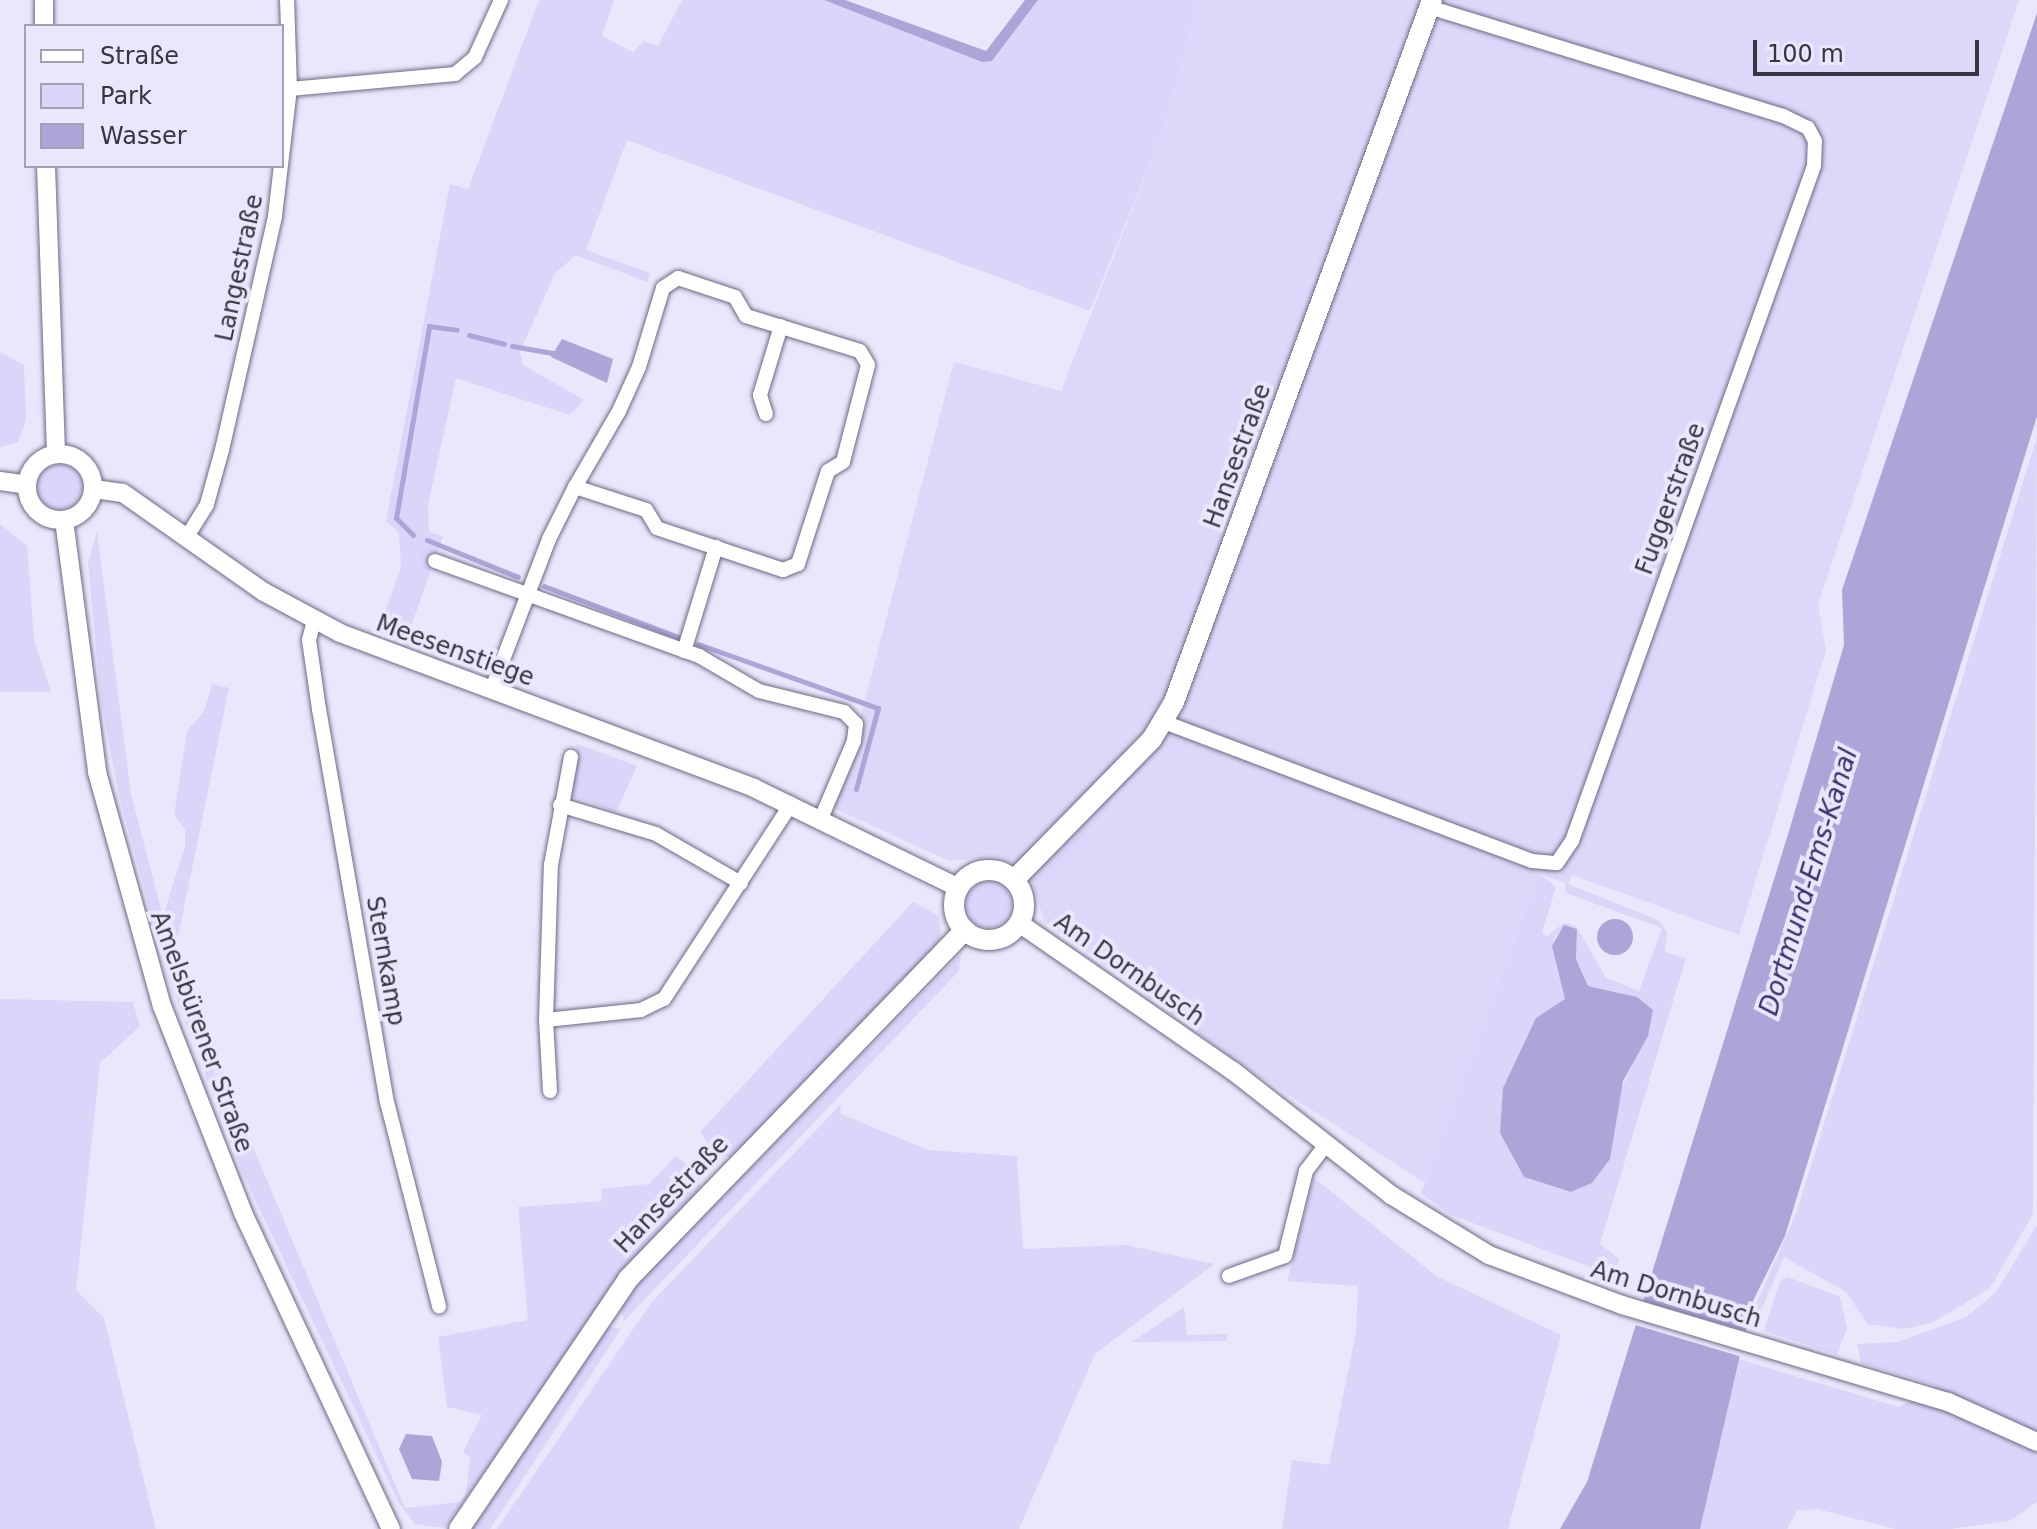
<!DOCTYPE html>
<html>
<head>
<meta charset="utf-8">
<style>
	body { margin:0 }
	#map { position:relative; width:2037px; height:1529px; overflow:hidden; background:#e9e7fb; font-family:"DejaVu Sans",sans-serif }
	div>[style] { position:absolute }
	.built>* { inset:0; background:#ddd8f9 }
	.green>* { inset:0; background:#dad5f9 }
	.round { border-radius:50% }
	.water>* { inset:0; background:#ada4d8 }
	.pier>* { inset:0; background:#e9e7fb }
	.stream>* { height:5px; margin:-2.5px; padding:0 2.5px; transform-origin:2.5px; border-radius:2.5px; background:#ada4d8 }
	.roads { filter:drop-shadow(0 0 2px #6d6886) drop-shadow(0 0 2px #6d6886) }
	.minor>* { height:14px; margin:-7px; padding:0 7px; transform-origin:7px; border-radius:7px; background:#fff }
	.tertiary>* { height:18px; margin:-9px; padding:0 9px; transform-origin:9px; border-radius:9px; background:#fff }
	.tertiary>.ring { margin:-9px; padding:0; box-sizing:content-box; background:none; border:18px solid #fff; border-radius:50% }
	.secondary>* { height:20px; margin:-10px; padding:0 10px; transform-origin:10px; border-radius:10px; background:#fff }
	.secondary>.ring { margin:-10px; padding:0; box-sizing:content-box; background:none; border:20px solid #fff; border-radius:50% }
	span { translate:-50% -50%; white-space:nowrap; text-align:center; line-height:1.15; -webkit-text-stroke:8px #e9e7fb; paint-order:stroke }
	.street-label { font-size:24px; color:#373542 }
	.water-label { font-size:26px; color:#3e2e6c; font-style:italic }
	.legend { position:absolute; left:24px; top:24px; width:260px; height:144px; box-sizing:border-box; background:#e9e7fb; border:2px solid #a2a0b1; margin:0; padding:10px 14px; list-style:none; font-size:24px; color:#373542 }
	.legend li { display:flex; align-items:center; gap:16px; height:40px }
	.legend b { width:40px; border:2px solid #a2a0b1 }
	.scale { position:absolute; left:1753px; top:40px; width:226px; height:36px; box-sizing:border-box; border:4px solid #373542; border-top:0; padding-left:10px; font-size:24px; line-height:28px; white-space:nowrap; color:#373542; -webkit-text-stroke:6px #e9e7fb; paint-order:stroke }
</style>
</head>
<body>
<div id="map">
	<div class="built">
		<div style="clip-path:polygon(1199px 0,2019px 0,1818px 605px,1826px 650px,1739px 935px,1572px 875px,1568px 884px,1539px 874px,1425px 1183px,1239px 1063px,1044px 921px,1032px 881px,1015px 864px,996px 857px,949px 861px,827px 805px,854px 741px,954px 362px,1061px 391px,1162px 133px)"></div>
	</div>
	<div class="green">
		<div style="clip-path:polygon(539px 0,614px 0,602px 36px,633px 52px,644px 41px,658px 46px,682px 0,824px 0,982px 62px,992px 61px,1038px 0,1199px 0,1162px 133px,1090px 311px,627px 140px,586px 250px,650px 273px,647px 282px,576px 255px,555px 273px,520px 352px,523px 365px,584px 400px,570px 415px,456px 378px,428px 505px,429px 532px,443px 536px,406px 640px,379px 629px,401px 567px,399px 533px,386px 521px,450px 184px,468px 189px)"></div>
		<div style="clip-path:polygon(0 352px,24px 365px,26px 420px,18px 442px,0 447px)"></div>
		<div style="clip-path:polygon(2037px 437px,2033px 1214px,1990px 1288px,1932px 1323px,1904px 1329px,1868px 1324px,1846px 1292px,1784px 1257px,1753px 1329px,1746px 1327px,1796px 1214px)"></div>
		<div class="round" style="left:38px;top:465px;width:44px;height:44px"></div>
		<div style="clip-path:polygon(0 524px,27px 546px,34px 640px,51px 692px,0 692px)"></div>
		<div style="clip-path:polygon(97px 532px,131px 794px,163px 916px,185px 847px,185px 829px,174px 815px,187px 731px,204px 712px,212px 684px,229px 688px,177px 942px,245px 1128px,405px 1508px,460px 1502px,466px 1494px,470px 1457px,463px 1452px,482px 1415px,447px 1407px,438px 1337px,528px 1320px,518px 1207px,602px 1201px,601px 1189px,649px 1184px,676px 1156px,698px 1174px,702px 1190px,620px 1277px,445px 1528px,415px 1524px,399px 1503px,243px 1174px,168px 976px,119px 796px,101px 701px,88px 562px)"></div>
		<div style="clip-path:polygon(577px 744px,637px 766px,616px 812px,571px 796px)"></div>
		<div style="clip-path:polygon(1115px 801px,1042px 881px,1037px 876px,1056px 853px)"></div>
		<div style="clip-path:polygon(evenodd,1539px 874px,1556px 887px,1542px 932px,1546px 937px,1564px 923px,1576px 926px,1606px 978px,1639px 991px,1662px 928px,1566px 893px,1565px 883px,1658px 920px,1667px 932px,1665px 952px,1686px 958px,1600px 1244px,1619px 1259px,1614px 1276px,1449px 1214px,1421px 1193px,1539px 874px,1565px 925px,1577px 929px,1576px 959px,1588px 986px,1623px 993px,1638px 1050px,1620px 1093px,1610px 1159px,1592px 1183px,1571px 1192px,1524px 1177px,1500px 1133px,1503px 1088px,1537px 1018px,1565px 999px,1553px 940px,1565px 925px)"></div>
		<div class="round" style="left:966px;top:882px;width:46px;height:46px"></div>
		<div style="clip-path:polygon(913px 902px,939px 916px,941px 937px,932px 951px,733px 1157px,717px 1156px,700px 1132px)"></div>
		<div style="clip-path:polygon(961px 954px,959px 971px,624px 1321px,621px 1304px,637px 1284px)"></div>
		<div style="clip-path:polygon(0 999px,133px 1002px,140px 1026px,100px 1063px,76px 1290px,104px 1318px,156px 1529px,0 1529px)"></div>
		<div style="clip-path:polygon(840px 1105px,841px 1114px,928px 1150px,1017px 1156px,1023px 1249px,1126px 1245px,1214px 1264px,1095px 1354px,1019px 1529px,497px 1529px,651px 1303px)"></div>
		<div style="clip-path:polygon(1314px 1178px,1436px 1276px,1561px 1335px,1508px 1529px,1282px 1529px,1292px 1460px,1329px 1465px,1356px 1332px,1358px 1286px,1287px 1281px)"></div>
		<div style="clip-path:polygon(2037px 1225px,2037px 1502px,2009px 1521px,1950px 1529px,1896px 1529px,1817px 1509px,1797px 1511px,1787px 1529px,1700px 1529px,1738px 1359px,1899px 1407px,1937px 1386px,1861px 1363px,1857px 1344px,1898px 1342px,1966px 1317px,1996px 1292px)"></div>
		<div style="clip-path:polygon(1788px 1277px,1840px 1297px,1847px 1328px,1837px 1355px,1764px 1331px,1780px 1281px)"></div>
		<div style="clip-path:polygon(1184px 1307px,1187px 1335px,1227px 1334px,1227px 1341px,1132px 1342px)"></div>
		<div style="clip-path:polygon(605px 1326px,621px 1329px,490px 1529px,471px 1529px)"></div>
	</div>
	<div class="water">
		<div style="clip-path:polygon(824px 0,845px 0,986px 51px,1025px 0,1038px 0,992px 61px,982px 62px)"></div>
		<div style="clip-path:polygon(2037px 13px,2037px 416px,1785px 1236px,1752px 1303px,1700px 1529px,1560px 1529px,1587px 1482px,1789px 831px,1844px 645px,1842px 590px)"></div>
		<div style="clip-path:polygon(562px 339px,613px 359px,607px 383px,551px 357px)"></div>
		<div class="round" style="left:1597px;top:919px;width:36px;height:36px"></div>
		<div style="clip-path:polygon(1564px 925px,1577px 929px,1576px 959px,1588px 986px,1637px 997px,1653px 1010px,1648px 1036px,1623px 1081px,1610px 1159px,1592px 1183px,1571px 1192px,1524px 1177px,1500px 1133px,1503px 1088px,1536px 1018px,1565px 999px,1552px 946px)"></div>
		<div style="clip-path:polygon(406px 1434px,432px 1436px,442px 1462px,439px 1481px,412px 1479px,399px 1449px)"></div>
	</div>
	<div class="pier">
		<div style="clip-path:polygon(1640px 1300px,1749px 1332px,1742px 1357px,1632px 1324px)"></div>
	</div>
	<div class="stream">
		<div style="left:469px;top:335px;width:36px;rotate:14deg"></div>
		<div style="left:512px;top:346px;width:41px;rotate:9.9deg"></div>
		<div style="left:413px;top:535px;width:24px;rotate:-135deg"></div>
		<div style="left:396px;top:518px;width:195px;rotate:-80.2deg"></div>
		<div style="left:429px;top:326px;width:28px;rotate:8deg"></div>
		<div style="left:427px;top:540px;width:98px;rotate:22.1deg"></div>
		<div style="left:544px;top:586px;width:143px;rotate:20.8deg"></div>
		<div style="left:698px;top:644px;width:191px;rotate:19.6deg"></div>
		<div style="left:878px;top:708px;width:84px;rotate:105.2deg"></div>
	</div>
	<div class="roads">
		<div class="minor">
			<div style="left:290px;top:89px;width:166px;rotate:-5.2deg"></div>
			<div style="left:455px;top:74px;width:26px;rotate:-40deg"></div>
			<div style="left:475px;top:57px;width:63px;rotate:-65.5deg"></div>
			<div style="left:766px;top:414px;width:20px;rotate:-108deg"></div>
			<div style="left:760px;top:395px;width:72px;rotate:-73.1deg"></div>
			<div style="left:188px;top:535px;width:36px;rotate:-58deg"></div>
			<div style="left:207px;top:504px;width:56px;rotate:-74.5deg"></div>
			<div style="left:222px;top:450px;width:240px;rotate:-77.2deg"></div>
			<div style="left:275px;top:216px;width:128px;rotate:-83.3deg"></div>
			<div style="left:290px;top:89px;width:89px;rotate:-91.9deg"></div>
			<div style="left:435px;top:561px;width:281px;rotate:19.8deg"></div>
			<div style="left:699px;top:656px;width:69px;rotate:30.3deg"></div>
			<div style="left:759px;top:691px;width:88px;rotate:13.9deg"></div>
			<div style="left:844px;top:712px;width:17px;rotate:45deg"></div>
			<div style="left:856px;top:724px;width:17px;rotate:97deg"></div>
			<div style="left:854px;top:741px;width:82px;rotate:113.1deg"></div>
			<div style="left:314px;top:620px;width:21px;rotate:104deg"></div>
			<div style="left:309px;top:640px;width:70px;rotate:81.8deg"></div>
			<div style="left:319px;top:709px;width:399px;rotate:80.2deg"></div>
			<div style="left:387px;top:1102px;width:211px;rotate:75.7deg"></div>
			<div style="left:684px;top:651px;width:109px;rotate:-72.9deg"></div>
			<div style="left:491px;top:691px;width:163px;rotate:-69.1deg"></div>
			<div style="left:549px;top:539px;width:58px;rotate:-63.4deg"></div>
			<div style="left:575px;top:487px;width:88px;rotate:-59.9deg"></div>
			<div style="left:619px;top:411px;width:48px;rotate:-65.6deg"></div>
			<div style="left:639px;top:367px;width:83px;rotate:-73.1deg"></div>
			<div style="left:663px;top:288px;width:18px;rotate:-34deg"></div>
			<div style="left:678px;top:278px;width:60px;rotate:18.4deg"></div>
			<div style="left:735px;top:297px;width:22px;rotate:60deg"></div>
			<div style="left:746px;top:316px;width:119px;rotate:17.1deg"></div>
			<div style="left:860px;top:351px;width:16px;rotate:60deg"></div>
			<div style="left:868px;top:365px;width:100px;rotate:104.5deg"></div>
			<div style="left:843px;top:462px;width:17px;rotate:149deg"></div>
			<div style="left:828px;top:471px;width:98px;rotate:107.9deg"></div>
			<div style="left:798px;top:564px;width:16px;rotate:158deg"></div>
			<div style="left:783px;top:570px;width:133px;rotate:-161.6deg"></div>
			<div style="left:657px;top:528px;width:21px;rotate:-121deg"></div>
			<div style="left:646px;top:510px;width:75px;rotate:-162.1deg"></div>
			<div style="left:1164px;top:722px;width:393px;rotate:20.7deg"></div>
			<div style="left:1532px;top:861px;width:25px;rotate:5deg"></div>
			<div style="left:1557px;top:863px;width:27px;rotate:-56deg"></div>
			<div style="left:1572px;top:841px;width:717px;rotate:-70.28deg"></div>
			<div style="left:1814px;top:166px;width:25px;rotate:-88deg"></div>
			<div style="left:1815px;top:141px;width:15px;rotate:-118deg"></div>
			<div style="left:1808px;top:128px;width:28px;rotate:-154deg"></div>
			<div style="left:1783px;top:116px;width:370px;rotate:-162.9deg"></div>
			<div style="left:560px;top:805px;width:100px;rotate:16.8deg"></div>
			<div style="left:656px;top:834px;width:98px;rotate:30deg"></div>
			<div style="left:546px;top:1020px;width:155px;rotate:-88.2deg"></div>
			<div style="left:551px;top:865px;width:110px;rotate:-79.5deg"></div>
			<div style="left:550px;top:1091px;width:71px;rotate:-93.2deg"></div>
			<div style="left:546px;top:1020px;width:96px;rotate:-6deg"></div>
			<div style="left:641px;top:1010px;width:25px;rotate:-26deg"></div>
			<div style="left:664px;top:999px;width:233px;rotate:-56.9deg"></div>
			<div style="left:1229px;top:1276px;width:59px;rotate:-19.7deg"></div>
			<div style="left:1285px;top:1256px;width:88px;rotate:-76.1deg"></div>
			<div style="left:1306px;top:1171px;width:34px;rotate:-53deg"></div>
		</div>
		<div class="tertiary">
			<div style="left:44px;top:0;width:26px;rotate:90deg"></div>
			<div style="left:46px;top:166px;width:288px;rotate:88deg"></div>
			<div class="ring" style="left:27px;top:454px;width:48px;height:48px"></div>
			<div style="left:0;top:481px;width:27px;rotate:8deg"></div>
			<div style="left:94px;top:489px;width:29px;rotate:8deg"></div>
			<div style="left:123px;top:493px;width:172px;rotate:35.1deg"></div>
			<div style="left:264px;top:592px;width:86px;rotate:28.3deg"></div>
			<div style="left:340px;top:633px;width:442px;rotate:20.5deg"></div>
			<div style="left:754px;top:788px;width:228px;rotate:26deg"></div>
			<div style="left:64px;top:520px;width:254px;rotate:82.5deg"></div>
			<div style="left:97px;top:772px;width:243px;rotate:74.5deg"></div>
			<div style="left:162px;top:1006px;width:222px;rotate:68.6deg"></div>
			<div style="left:243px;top:1213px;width:349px;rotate:64.9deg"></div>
			<div style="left:1019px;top:923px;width:260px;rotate:34.7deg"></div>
			<div style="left:1233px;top:1071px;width:201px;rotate:38.1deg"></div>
			<div style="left:1391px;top:1195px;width:115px;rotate:31.5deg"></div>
			<div style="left:1489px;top:1255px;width:142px;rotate:20.6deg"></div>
			<div style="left:1622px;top:1305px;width:340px;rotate:16.6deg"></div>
			<div style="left:1948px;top:1402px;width:98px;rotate:24.2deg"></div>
		</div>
		<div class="secondary">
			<div class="ring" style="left:954px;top:870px;width:50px;height:50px"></div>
			<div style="left:1014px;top:880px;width:197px;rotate:-45.6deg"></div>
			<div style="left:1152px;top:739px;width:43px;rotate:-59.3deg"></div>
			<div style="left:1174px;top:702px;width:748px;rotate:-69.82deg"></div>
			<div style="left:459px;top:1529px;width:302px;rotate:-55.9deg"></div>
			<div style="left:628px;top:1279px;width:485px;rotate:-46deg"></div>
		</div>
	</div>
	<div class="street-label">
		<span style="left:240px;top:268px;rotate:-78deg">Langestraße</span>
		<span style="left:1238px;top:456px;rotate:-70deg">Hansestraße</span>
		<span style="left:1671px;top:499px;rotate:-70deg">Fuggerstraße</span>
		<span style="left:455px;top:651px;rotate:20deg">Meesenstiege</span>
		<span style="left:385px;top:961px;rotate:80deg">Sternkamp</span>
		<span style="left:1129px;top:970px;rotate:35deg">Am Dornbusch</span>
		<span style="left:201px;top:1032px;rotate:70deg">Amelsbürener Straße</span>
		<span style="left:672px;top:1195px;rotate:-46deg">Hansestraße</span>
		<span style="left:1676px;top:1295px;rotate:17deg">Am Dornbusch</span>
	</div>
	<div class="water-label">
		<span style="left:1809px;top:882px;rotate:-73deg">Dortmund-Ems-Kanal</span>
	</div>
	<ul class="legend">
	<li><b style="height:10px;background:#fff"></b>Straße</li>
	<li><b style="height:22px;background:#dad5f9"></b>Park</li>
	<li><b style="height:22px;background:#ada4d8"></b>Wasser</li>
	</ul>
	<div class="scale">100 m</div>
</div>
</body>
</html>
